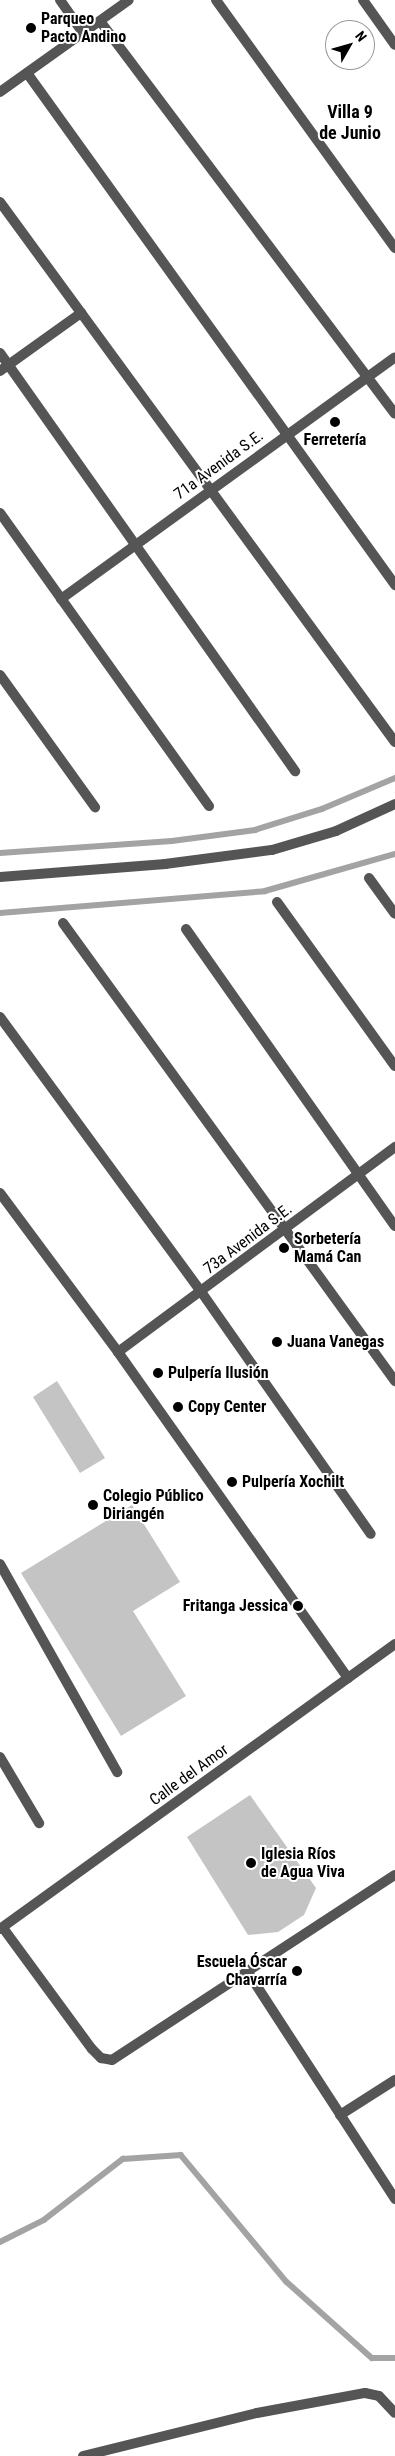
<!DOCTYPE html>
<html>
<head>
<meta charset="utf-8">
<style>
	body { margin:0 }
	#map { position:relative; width:395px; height:2456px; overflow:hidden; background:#fff; font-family:"Roboto Condensed",sans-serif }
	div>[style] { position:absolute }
	.stream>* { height:5.5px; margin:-2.75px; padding:0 2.75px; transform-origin:2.75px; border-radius:2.75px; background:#a3a3a3 }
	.building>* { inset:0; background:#c4c4c4 }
	.minor>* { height:10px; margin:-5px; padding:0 5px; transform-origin:5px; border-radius:5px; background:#555 }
	.tertiary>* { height:10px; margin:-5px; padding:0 5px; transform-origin:5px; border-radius:5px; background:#555 }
	.dots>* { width:14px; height:14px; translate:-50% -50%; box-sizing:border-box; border:2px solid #fff; border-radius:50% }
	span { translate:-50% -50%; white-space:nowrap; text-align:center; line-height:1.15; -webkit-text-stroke:4px #fff; paint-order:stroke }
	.poi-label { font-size:16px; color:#000; font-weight:700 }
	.left { translate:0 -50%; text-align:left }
	.right { translate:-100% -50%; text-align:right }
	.street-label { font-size:16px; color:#000 }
	.neighbourhood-label { font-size:18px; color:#000; font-weight:700 }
	.north { position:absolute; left:325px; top:20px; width:50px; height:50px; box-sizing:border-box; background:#fff; border:1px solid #999; border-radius:50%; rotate:52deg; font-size:14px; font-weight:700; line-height:20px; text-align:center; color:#000 }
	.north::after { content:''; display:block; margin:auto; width:18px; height:22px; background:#000; clip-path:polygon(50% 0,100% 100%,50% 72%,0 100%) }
</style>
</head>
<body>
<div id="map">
	<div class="stream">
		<div style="left:0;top:853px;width:172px;rotate:-4deg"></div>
		<div style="left:172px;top:841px;width:84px;rotate:-7.5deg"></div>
		<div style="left:255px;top:830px;width:70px;rotate:-17.4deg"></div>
		<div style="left:322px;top:809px;width:79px;rotate:-23deg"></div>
		<div style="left:0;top:913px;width:266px;rotate:-4.7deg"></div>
		<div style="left:265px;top:891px;width:135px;rotate:-15.9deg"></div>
		<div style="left:0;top:2242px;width:49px;rotate:-26.6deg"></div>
		<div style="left:44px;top:2220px;width:100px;rotate:-37.7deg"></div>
		<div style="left:123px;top:2159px;width:58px;rotate:-3.9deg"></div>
		<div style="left:181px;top:2155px;width:165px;rotate:50.2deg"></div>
		<div style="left:287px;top:2282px;width:114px;rotate:41.8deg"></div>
		<div style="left:372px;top:2358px;width:23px"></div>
	</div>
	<div class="building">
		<div style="clip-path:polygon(57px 1381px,105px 1458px,80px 1473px,33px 1397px)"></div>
		<div style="clip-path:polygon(132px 1505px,180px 1582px,133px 1611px,186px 1696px,121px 1736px,21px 1573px)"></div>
		<div style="clip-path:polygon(250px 1795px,316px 1888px,304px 1915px,278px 1932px,248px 1935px,187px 1837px)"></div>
	</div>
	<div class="minor">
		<div style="left:60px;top:0;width:40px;rotate:55.1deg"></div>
		<div style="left:100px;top:21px;width:491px;rotate:53.1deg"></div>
		<div style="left:27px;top:73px;width:631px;rotate:54.29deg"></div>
		<div style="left:0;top:92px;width:158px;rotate:-35.5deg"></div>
		<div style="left:0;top:202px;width:669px;rotate:53.82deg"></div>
		<div style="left:0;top:353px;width:512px;rotate:54.79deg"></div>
		<div style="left:0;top:371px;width:100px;rotate:-35.6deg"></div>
		<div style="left:0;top:513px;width:360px;rotate:54.5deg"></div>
		<div style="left:61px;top:599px;width:412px;rotate:-35.9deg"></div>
		<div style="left:0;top:675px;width:163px;rotate:54.3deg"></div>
		<div style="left:369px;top:878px;width:44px;rotate:54.2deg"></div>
		<div style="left:277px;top:902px;width:202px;rotate:54.3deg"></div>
		<div style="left:63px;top:923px;width:566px;rotate:54.06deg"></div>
		<div style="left:186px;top:929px;width:363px;rotate:54.9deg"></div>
		<div style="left:0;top:1017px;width:342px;rotate:53.8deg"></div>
		<div style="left:202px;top:1293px;width:294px;rotate:55deg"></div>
		<div style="left:0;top:1193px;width:198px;rotate:53.4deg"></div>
		<div style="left:118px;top:1352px;width:399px;rotate:54.8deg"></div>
		<div style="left:118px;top:1352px;width:345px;rotate:-36.5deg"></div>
		<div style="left:0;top:1564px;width:239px;rotate:60.6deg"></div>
		<div style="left:0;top:1757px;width:77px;rotate:59.4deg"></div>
		<div style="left:3px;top:1928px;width:150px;rotate:53.7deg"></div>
		<div style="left:92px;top:2049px;width:13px;rotate:45deg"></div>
		<div style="left:101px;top:2058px;width:11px;rotate:10deg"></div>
		<div style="left:112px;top:2060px;width:338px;rotate:-33.2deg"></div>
		<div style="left:0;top:1929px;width:487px;rotate:-35.8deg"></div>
		<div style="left:247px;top:1971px;width:272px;rotate:57deg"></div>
		<div style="left:340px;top:2115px;width:65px;rotate:-32.5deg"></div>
		<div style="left:83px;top:2456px;width:179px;rotate:-13.9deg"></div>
		<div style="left:257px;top:2413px;width:110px;rotate:-10.5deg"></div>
		<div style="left:365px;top:2393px;width:14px;rotate:12deg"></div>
		<div style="left:379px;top:2396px;width:23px;rotate:47deg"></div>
	</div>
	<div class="tertiary">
		<div style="left:216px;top:0;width:306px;rotate:54.2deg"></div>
		<div style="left:363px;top:0;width:55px;rotate:54.6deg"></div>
		<div style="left:0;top:877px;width:166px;rotate:-4.5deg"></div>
		<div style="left:165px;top:864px;width:108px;rotate:-7.5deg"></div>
		<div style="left:272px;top:850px;width:67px;rotate:-16.5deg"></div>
		<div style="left:336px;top:831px;width:65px;rotate:-24.6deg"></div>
	</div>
	<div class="dots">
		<div style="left:31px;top:28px;background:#000"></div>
		<div style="left:335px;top:422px;background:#000"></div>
		<div style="left:284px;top:1248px;background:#000"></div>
		<div style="left:277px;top:1342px;background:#000"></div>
		<div style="left:158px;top:1373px;background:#000"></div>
		<div style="left:178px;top:1407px;background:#000"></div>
		<div style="left:232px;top:1482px;background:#000"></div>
		<div style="left:93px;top:1505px;background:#000"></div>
		<div style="left:298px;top:1606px;background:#000"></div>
		<div style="left:251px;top:1863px;background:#000"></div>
		<div style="left:297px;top:1971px;background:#000"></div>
	</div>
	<div class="poi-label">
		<span class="left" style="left:41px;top:28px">Parqueo<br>Pacto Andino</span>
		<span style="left:335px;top:440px">Ferretería</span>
		<span class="left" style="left:294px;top:1248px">Sorbetería<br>Mamá Can</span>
		<span class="left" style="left:287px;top:1342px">Juana Vanegas</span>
		<span class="left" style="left:168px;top:1373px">Pulpería Ilusión</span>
		<span class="left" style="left:188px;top:1407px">Copy Center</span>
		<span class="left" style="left:242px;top:1482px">Pulpería Xochilt</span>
		<span class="left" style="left:103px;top:1505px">Colegio Público<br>Diriangén</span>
		<span class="right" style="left:288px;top:1606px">Fritanga Jessica</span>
		<span class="left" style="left:261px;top:1863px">Iglesia Ríos<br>de Agua Viva</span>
		<span class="right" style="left:287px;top:1971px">Escuela Óscar<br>Chavarría</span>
	</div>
	<div class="street-label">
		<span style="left:219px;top:465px;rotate:-36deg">71a Avenida S.E.</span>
		<span style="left:248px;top:1239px;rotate:-37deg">73a Avenida S.E.</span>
		<span style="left:189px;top:1775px;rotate:-36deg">Calle del Amor</span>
	</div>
	<div class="neighbourhood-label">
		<span style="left:350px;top:123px">Villa 9<br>de Junio</span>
	</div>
	<div class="north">N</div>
</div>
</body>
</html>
